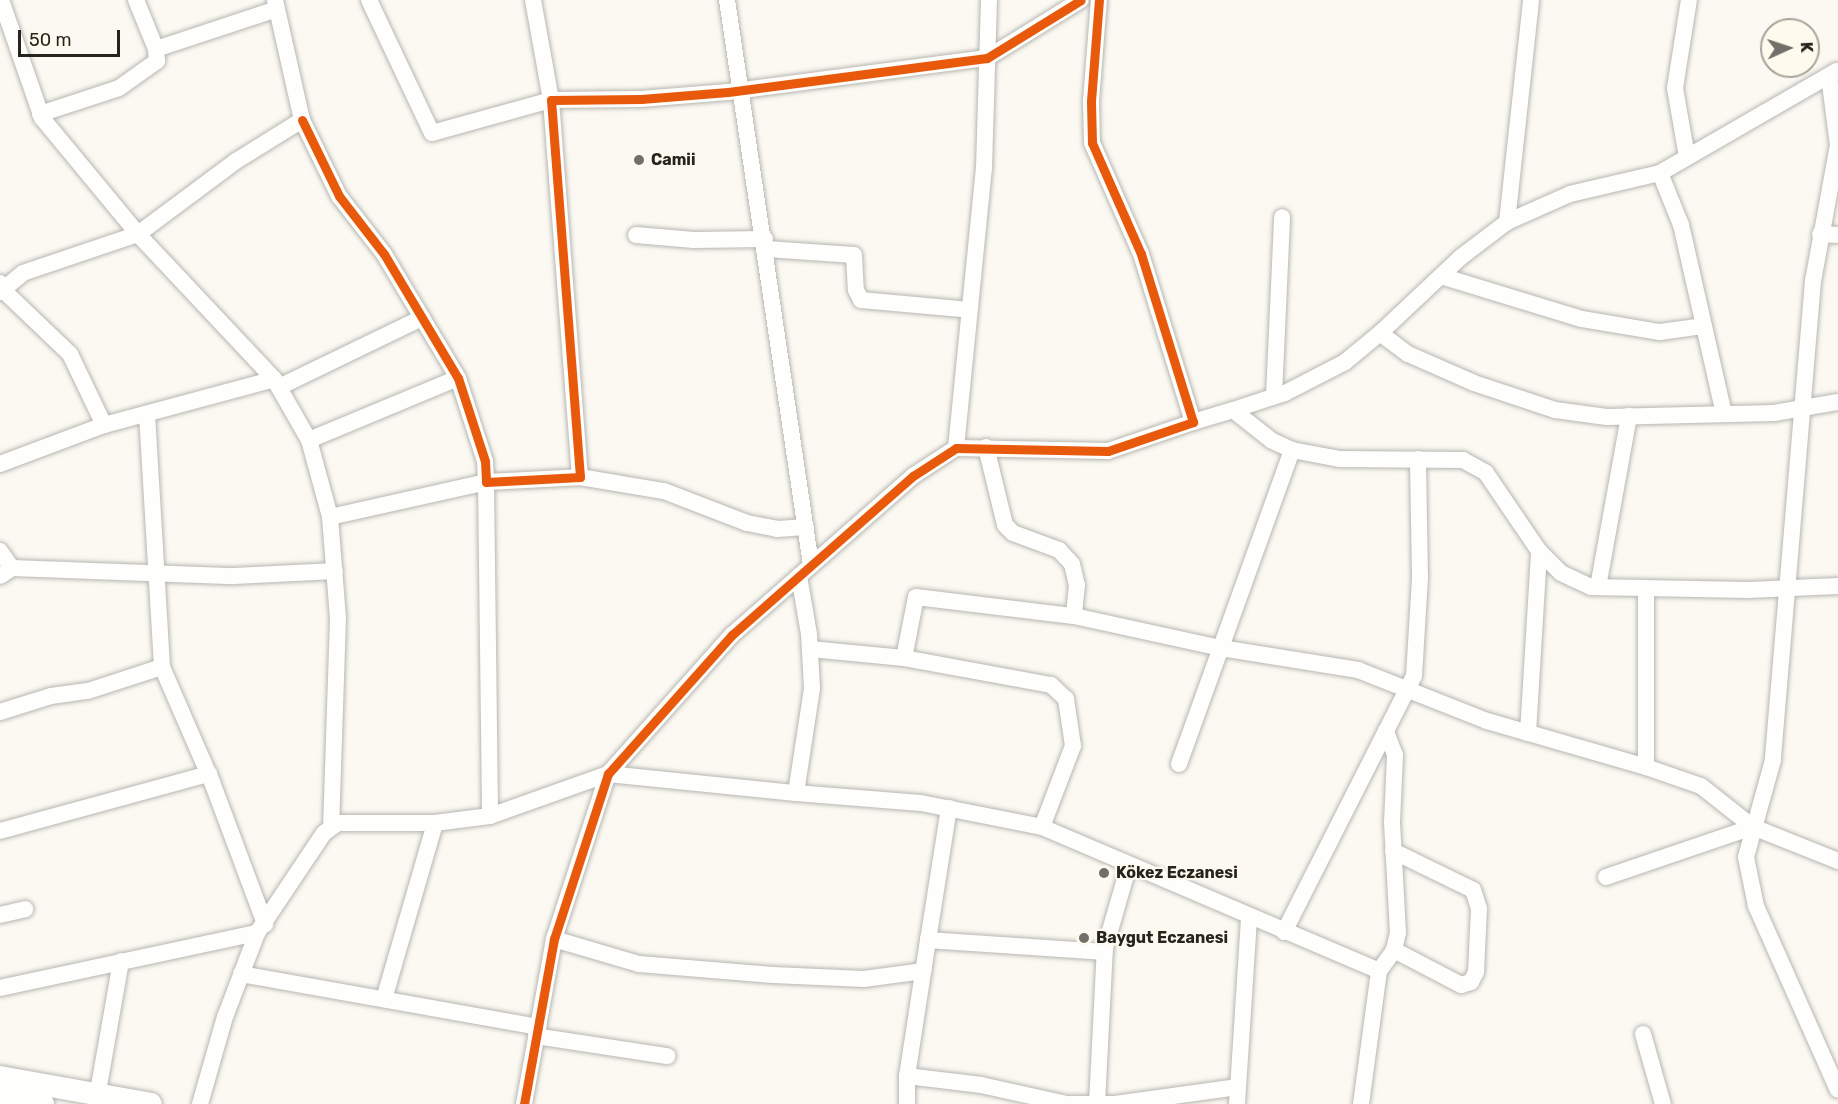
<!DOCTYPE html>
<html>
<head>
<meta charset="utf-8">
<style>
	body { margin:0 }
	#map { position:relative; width:1838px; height:1104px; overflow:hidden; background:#fbf9f2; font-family:Rubik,sans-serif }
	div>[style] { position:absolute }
	.roads { filter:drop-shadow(0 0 2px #b7b6b1) drop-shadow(0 0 2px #b7b6b1) }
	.minor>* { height:16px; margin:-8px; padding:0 8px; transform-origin:8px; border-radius:8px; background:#fefefd }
	.secondary>* { height:22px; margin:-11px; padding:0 11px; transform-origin:11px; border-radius:11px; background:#fefefd }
	.cycleway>* { height:9px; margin:-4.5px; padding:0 4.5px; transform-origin:4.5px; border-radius:4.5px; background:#e8590c }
	.dots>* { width:16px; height:16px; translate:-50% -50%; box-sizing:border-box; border:3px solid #fffaee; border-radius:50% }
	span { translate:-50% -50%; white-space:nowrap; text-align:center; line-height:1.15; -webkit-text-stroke:4.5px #fffaee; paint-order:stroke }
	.poi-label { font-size:16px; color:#25241f; font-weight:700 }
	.left { translate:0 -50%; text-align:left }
	.north { position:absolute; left:1760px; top:18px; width:60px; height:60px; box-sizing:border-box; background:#fffaee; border:2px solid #a8a49b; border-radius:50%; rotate:87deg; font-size:16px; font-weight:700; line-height:24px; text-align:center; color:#25241f }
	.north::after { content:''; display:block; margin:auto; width:21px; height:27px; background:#706f69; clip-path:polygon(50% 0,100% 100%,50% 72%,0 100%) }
	.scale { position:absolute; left:18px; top:30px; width:102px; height:27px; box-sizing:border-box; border:3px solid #25241f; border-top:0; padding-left:8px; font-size:18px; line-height:21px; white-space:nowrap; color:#25241f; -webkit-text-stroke:4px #fffaee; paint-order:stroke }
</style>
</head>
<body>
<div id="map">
	<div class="roads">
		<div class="minor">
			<div style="left:1px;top:0;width:125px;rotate:70.8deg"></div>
			<div style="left:42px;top:118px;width:151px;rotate:50.4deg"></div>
			<div style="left:138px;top:234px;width:122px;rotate:-36.7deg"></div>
			<div style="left:236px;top:161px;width:78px;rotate:-31.8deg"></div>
			<div style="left:302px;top:120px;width:123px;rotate:-102.7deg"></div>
			<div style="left:136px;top:0;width:53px;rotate:67.8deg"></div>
			<div style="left:156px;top:49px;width:127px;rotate:-18.3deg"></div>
			<div style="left:369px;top:0;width:147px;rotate:64.7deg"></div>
			<div style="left:432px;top:133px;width:123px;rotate:-15.5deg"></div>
			<div style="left:551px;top:100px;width:102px;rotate:-100.2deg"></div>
			<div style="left:727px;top:0;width:571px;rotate:81.54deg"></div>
			<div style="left:1829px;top:76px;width:70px;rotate:82.6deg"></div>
			<div style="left:1838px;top:145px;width:138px;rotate:100.4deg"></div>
			<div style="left:1813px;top:281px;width:481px;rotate:94.8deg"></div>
			<div style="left:1773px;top:760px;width:101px;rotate:105.6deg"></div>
			<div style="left:1746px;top:857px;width:50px;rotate:78.5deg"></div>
			<div style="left:1756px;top:906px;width:201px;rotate:66deg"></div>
			<div style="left:40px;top:114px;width:83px;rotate:-18.2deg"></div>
			<div style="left:119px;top:88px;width:47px;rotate:-35.4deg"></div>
			<div style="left:157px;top:61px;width:12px;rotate:-95deg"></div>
			<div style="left:302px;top:120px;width:85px;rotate:64deg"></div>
			<div style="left:339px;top:196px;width:73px;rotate:52.2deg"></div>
			<div style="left:384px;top:254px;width:144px;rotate:59.2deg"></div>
			<div style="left:458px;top:378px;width:87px;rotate:72deg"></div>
			<div style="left:485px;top:461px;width:21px;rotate:87deg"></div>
			<div style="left:486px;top:482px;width:94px;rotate:-3deg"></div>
			<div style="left:580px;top:477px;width:378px;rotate:-94.4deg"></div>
			<div style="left:551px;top:100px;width:90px;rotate:-0.6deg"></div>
			<div style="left:641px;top:99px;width:87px;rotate:-4.6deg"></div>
			<div style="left:728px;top:92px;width:261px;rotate:-7.5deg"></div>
			<div style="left:987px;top:58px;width:110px;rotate:-31.7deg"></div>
			<div style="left:1687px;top:157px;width:70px;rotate:-99.9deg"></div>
			<div style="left:1675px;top:88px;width:89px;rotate:-81deg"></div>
			<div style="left:1660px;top:173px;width:204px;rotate:-30deg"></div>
			<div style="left:1507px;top:222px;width:223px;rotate:-83.8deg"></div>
			<div style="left:1820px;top:234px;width:18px;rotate:3deg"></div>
			<div style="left:636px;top:235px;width:58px;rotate:4.9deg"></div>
			<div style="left:694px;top:240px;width:71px;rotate:-0.8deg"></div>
			<div style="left:767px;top:249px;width:87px;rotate:3.9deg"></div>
			<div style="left:854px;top:255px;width:35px;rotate:87deg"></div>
			<div style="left:856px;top:290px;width:11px;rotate:63deg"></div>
			<div style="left:861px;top:300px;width:109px;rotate:5.2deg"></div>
			<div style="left:1441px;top:276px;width:147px;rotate:17deg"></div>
			<div style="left:1582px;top:319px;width:79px;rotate:9.5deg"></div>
			<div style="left:1660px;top:332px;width:43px;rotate:-7.9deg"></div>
			<div style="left:0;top:283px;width:8px;rotate:67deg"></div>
			<div style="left:3px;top:290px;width:93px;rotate:43.7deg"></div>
			<div style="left:70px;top:354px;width:79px;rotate:64.4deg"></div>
			<div style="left:104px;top:425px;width:176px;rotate:-15.1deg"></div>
			<div style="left:274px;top:379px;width:199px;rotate:-133.2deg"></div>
			<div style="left:138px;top:234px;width:121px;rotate:161.3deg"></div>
			<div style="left:23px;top:273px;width:26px;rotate:140deg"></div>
			<div style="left:3px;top:290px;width:4px;rotate:146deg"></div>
			<div style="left:274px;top:379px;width:70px;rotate:60.2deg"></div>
			<div style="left:309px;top:440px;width:80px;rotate:74.7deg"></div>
			<div style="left:330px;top:517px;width:101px;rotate:85.5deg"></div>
			<div style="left:338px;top:618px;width:209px;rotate:91.9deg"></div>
			<div style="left:279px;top:387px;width:159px;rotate:-25.8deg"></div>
			<div style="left:1274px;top:396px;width:179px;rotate:-87.4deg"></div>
			<div style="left:1233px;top:410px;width:55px;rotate:-18.1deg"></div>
			<div style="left:1285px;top:393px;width:68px;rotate:-27.3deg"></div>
			<div style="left:1345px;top:362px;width:45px;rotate:-39.6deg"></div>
			<div style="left:147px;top:414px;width:253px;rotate:86.6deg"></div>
			<div style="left:162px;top:667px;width:125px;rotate:66.5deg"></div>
			<div style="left:212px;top:782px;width:152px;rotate:69.5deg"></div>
			<div style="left:1724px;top:414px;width:194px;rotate:-102.8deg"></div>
			<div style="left:1681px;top:225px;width:56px;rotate:-112deg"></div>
			<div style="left:1660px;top:173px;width:92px;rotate:166.9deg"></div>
			<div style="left:1570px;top:194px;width:69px;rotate:156deg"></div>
			<div style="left:1507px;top:222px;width:58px;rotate:142.7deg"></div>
			<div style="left:1461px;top:257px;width:111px;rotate:136.8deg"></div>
			<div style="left:1380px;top:333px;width:35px;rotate:37deg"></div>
			<div style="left:1408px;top:354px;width:72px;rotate:23.7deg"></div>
			<div style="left:1474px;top:383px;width:85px;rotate:18.4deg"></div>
			<div style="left:1555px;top:410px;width:52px;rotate:7.7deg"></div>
			<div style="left:1607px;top:417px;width:167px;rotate:-1.4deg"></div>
			<div style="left:1774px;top:413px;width:65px;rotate:-9.8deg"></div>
			<div style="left:309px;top:440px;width:161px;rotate:-22.6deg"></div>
			<div style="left:986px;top:447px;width:80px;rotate:76.3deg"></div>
			<div style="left:1005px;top:525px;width:11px;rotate:45deg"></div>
			<div style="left:1013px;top:533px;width:49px;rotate:20.3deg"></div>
			<div style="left:1059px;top:550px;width:19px;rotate:47deg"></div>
			<div style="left:1072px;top:564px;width:22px;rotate:77deg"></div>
			<div style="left:1077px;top:585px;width:31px;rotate:96deg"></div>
			<div style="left:956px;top:448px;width:281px;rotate:-84.3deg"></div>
			<div style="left:984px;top:168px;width:168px;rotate:-88.3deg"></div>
			<div style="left:1292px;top:450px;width:49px;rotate:10.6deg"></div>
			<div style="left:1340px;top:459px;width:123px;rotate:0.5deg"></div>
			<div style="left:1463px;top:460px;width:26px;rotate:29deg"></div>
			<div style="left:1486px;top:473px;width:94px;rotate:55.8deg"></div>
			<div style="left:1539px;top:551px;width:31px;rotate:45deg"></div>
			<div style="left:1561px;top:573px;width:33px;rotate:25deg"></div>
			<div style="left:1591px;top:587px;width:157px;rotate:1.1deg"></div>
			<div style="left:1748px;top:590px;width:90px;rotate:-2.5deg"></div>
			<div style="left:0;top:464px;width:111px;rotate:-20.6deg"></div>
			<div style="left:580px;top:477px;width:85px;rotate:9.5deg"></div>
			<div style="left:664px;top:491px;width:89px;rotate:21.1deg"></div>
			<div style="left:747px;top:523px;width:31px;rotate:11deg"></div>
			<div style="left:777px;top:529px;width:29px;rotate:-4deg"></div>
			<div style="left:330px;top:517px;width:160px;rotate:-12.6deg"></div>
			<div style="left:486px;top:482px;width:334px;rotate:89.3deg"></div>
			<div style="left:0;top:551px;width:21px;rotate:55deg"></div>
			<div style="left:12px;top:568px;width:14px;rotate:146deg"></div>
			<div style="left:12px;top:568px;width:222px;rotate:2.1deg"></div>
			<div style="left:234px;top:576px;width:101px;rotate:-2.8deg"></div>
			<div style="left:1598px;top:587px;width:174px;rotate:-79.7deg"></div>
			<div style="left:904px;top:658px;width:62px;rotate:-78.9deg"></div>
			<div style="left:916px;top:597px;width:159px;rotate:6.9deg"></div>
			<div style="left:1074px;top:616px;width:150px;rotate:12.3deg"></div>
			<div style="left:1221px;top:648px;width:139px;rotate:9.1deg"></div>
			<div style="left:1358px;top:670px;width:139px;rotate:21.6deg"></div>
			<div style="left:1487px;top:721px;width:166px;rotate:16.1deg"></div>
			<div style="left:1646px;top:767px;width:177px;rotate:-90deg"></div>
			<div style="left:0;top:712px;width:53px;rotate:-17.4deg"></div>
			<div style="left:51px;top:696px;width:37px;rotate:-8deg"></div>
			<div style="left:88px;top:691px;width:78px;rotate:-18deg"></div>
			<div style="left:1528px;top:733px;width:182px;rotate:-86.5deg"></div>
			<div style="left:1179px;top:764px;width:334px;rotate:-70.2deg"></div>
			<div style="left:1292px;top:450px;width:23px;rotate:-155deg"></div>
			<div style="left:1271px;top:440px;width:48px;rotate:-141.7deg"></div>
			<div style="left:1233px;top:410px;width:42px;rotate:163.3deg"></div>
			<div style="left:1646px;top:767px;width:58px;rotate:19.1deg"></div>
			<div style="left:1701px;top:786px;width:66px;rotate:38.3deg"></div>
			<div style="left:1753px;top:827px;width:92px;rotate:21.8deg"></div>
			<div style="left:796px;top:793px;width:125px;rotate:4.6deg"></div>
			<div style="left:921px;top:803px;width:123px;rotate:11.2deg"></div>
			<div style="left:1042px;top:827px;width:87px;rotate:-69.1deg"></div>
			<div style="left:1073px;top:746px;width:48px;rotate:-98.5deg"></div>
			<div style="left:1066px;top:699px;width:21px;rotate:-137deg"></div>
			<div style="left:1051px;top:685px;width:149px;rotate:-169.6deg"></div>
			<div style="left:904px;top:658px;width:94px;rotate:-174.5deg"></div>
			<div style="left:949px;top:808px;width:134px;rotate:99deg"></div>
			<div style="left:928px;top:940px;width:177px;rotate:3.9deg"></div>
			<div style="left:1042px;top:827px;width:366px;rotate:23.1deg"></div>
			<div style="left:1379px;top:971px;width:134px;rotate:97.7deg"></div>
			<div style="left:0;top:831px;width:217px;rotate:-15.3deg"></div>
			<div style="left:1393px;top:851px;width:89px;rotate:26deg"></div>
			<div style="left:1473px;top:890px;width:20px;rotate:72deg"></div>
			<div style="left:1479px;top:909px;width:63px;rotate:92.7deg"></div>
			<div style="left:1476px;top:972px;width:11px;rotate:117deg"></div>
			<div style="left:1471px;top:982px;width:10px;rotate:163deg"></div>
			<div style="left:1461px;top:985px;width:76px;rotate:-152.4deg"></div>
			<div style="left:1606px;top:877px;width:155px;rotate:-18.8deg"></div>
			<div style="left:0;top:915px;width:26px;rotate:-13deg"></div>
			<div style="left:1284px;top:932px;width:287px;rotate:-63.1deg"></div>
			<div style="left:1414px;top:676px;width:99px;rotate:-86.5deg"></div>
			<div style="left:1420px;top:577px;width:118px;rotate:-91deg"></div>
			<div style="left:554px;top:939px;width:89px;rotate:16.4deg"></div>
			<div style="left:639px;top:964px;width:134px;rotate:4.7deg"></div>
			<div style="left:773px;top:975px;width:91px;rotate:2.5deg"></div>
			<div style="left:864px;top:979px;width:60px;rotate:-7.7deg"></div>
			<div style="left:1379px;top:971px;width:26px;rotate:-54deg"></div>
			<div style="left:1394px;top:950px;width:17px;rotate:-77deg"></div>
			<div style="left:1398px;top:933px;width:111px;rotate:-93.1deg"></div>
			<div style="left:1392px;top:822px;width:67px;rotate:-87.4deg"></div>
			<div style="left:1395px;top:755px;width:26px;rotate:-111deg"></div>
			<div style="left:241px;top:974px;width:302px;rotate:10.1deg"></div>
			<div style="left:0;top:988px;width:263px;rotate:-12.1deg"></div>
			<div style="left:384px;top:999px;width:183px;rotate:-73.8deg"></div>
			<div style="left:1643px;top:1034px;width:73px;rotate:74.1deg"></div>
			<div style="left:536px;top:1036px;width:133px;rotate:8.7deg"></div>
			<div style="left:907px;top:1076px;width:75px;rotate:6.9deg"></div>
			<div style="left:981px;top:1085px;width:88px;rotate:12.5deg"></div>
			<div style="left:96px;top:1103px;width:144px;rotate:-80deg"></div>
			<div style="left:200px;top:1104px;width:91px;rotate:-74deg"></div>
			<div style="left:225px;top:1017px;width:90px;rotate:-69.1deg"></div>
			<div style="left:257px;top:933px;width:120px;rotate:-56.2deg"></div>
			<div style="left:324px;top:833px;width:17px;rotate:-36deg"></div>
			<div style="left:338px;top:823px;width:97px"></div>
			<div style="left:435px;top:823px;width:55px;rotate:-7.3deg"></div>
			<div style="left:490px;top:816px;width:125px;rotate:-19.6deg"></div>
			<div style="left:608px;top:774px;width:189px;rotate:5.8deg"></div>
			<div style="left:796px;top:793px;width:106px;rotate:-81.3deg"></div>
			<div style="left:812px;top:688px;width:54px;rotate:-93.2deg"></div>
			<div style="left:809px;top:634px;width:59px;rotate:-99.8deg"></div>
			<div style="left:524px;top:1104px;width:168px;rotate:-79.7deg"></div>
			<div style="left:554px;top:939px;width:174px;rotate:-71.9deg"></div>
			<div style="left:608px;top:774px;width:186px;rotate:-48.3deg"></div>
			<div style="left:732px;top:635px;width:241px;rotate:-41.3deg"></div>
			<div style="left:913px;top:476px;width:51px;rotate:-33.1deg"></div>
			<div style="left:956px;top:448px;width:152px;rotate:1.1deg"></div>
			<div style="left:1108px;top:451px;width:90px;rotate:-18.8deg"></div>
			<div style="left:1193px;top:422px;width:176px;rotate:-107.2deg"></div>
			<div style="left:1141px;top:254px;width:121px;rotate:-113.8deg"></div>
			<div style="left:1092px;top:143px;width:42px;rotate:-91.4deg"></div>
			<div style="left:1091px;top:101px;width:101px;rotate:-85.5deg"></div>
			<div style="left:907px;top:1104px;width:28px;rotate:-90deg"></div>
			<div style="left:907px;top:1076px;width:138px;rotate:-81.2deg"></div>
			<div style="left:1071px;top:1104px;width:44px"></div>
			<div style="left:1115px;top:1104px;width:124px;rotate:-7.9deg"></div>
			<div style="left:1097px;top:1104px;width:156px;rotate:-87.1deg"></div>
			<div style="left:1105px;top:948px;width:86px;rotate:-73.9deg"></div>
			<div style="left:1237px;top:1104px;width:187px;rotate:-86.3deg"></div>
		</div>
		<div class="secondary">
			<div style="left:0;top:1077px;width:153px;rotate:10.1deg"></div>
			<div style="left:0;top:1095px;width:44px;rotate:11.8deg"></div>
		</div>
	</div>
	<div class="cycleway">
		<div style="left:302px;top:120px;width:85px;rotate:64deg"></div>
		<div style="left:339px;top:196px;width:73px;rotate:52.2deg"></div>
		<div style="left:384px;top:254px;width:144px;rotate:59.2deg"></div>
		<div style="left:458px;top:378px;width:87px;rotate:72deg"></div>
		<div style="left:485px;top:461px;width:21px;rotate:87deg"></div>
		<div style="left:486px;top:482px;width:94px;rotate:-3deg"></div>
		<div style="left:580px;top:477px;width:378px;rotate:-94.4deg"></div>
		<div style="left:551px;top:100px;width:90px;rotate:-0.6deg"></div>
		<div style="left:641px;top:99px;width:87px;rotate:-4.6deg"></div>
		<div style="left:728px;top:92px;width:261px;rotate:-7.5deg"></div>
		<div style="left:987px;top:58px;width:110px;rotate:-31.7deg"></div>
		<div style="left:524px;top:1104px;width:168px;rotate:-79.7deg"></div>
		<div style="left:554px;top:939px;width:174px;rotate:-71.9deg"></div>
		<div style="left:608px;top:774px;width:186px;rotate:-48.3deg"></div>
		<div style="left:732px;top:635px;width:241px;rotate:-41.3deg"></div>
		<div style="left:913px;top:476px;width:51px;rotate:-33.1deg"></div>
		<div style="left:956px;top:448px;width:152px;rotate:1.1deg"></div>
		<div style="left:1108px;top:451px;width:90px;rotate:-18.8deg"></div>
		<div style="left:1193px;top:422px;width:176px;rotate:-107.2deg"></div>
		<div style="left:1141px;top:254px;width:121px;rotate:-113.8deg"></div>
		<div style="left:1092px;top:143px;width:42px;rotate:-91.4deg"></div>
		<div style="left:1091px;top:101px;width:101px;rotate:-85.5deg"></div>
	</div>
	<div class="dots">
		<div style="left:639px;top:160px;background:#706f69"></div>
		<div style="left:1104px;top:873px;background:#706f69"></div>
		<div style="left:1084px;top:938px;background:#706f69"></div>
	</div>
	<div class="poi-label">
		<span class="left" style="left:651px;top:160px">Camii</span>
		<span class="left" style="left:1116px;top:873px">Kökez Eczanesi</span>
		<span class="left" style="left:1096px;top:938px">Baygut Eczanesi</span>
	</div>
	<div class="north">K</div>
	<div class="scale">50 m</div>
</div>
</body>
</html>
